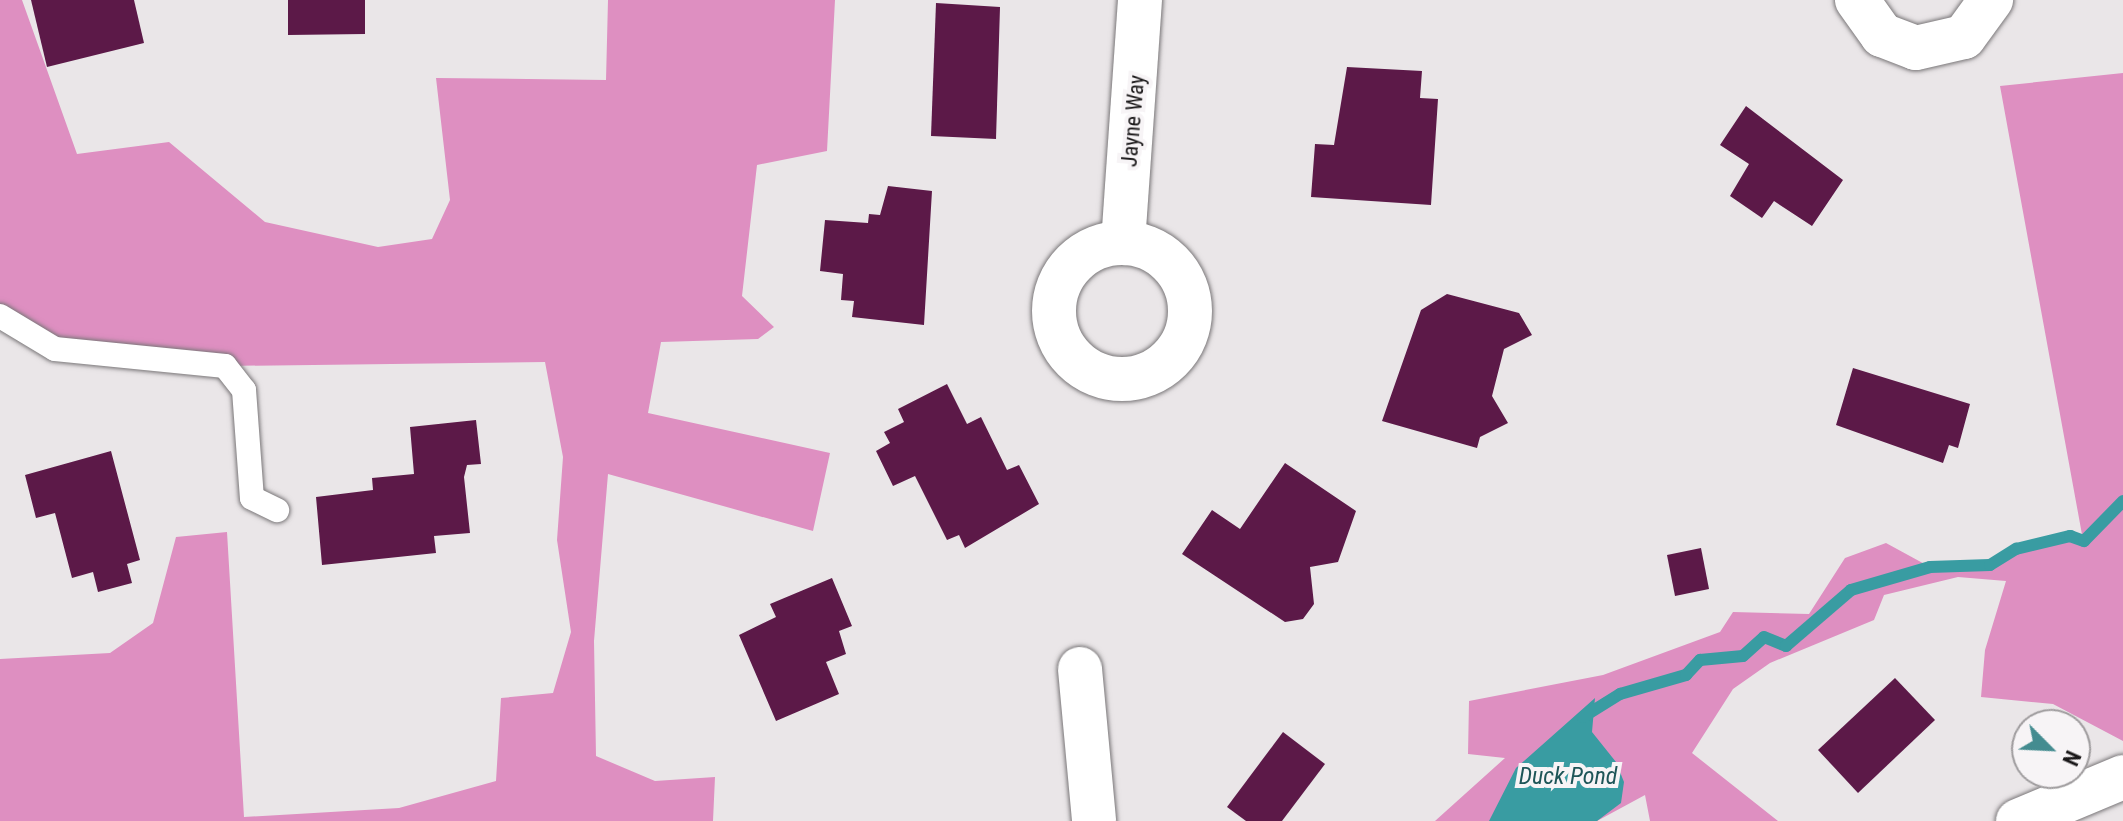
<!DOCTYPE html>
<html>
<head>
<meta charset="utf-8">
<style>
	body { margin:0 }
	#map { position:relative; width:2123px; height:821px; overflow:hidden; background:#eae6e8; font-family:"Roboto Condensed",sans-serif }
	div>[style] { position:absolute }
	.forest>* { inset:0; background:#de8fc1 }
	.water>* { inset:0; background:#399ca2 }
	.stream>* { height:12px; margin:-6px; padding:0 6px; transform-origin:6px; border-radius:6px; background:#399ca2 }
	.building>* { inset:0; background:#5c1948 }
	.roads { filter:drop-shadow(0 0 2px #7a7779) drop-shadow(0 0 2px #7a7779) }
	.lane>* { height:24px; margin:-12px; padding:0 12px; transform-origin:12px; border-radius:12px; background:#fff }
	.street>* { height:44px; margin:-22px; padding:0 22px; transform-origin:22px; border-radius:22px; background:#fff }
	.street>.ring { margin:-22px; padding:0; box-sizing:content-box; background:none; border:44px solid #fff; border-radius:50% }
	span { translate:-50% -50%; white-space:nowrap; text-align:center; line-height:1.15; -webkit-text-stroke:8px #f7f4f6; paint-order:stroke }
	.street-label { font-size:22px; color:#1a1819 }
	.water-label { font-size:24px; color:#1e5558; font-style:italic }
	.north { position:absolute; left:2011px; top:709px; width:80px; height:80px; box-sizing:border-box; background:#f7f4f6; border:2px solid #9f9c9e; border-radius:50%; rotate:114deg; font-size:22px; font-weight:700; line-height:32px; text-align:center; color:#1a1819 }
	.north::after { content:''; display:block; margin:auto; width:28px; height:36px; background:#448c90; clip-path:polygon(50% 0,100% 100%,50% 72%,0 100%) }
</style>
</head>
<body>
<div id="map">
	<div class="forest">
		<div style="clip-path:polygon(0 0,22px 0,77px 154px,169px 142px,265px 222px,378px 247px,432px 239px,450px 200px,436px 78px,606px 80px,608px 0,835px 0,827px 151px,757px 165px,742px 296px,774px 327px,758px 339px,661px 342px,648px 413px,830px 453px,813px 531px,608px 474px,594px 641px,596px 756px,655px 781px,715px 777px,713px 821px,0 821px,0 659px,110px 653px,153px 623px,176px 537px,227px 532px,244px 817px,399px 808px,496px 781px,501px 698px,553px 693px,571px 632px,557px 540px,563px 457px,545px 362px,225px 366px,97px 353px,0 316px)"></div>
		<div style="clip-path:polygon(2123px 73px,2123px 741px,2053px 704px,1981px 697px,1985px 650px,2006px 581px,1958px 577px,1884px 595px,1874px 620px,1770px 663px,1733px 689px,1692px 753px,1778px 821px,1650px 821px,1645px 795px,1597px 821px,1435px 821px,1505px 758px,1468px 754px,1469px 701px,1603px 675px,1720px 632px,1733px 612px,1809px 614px,1845px 558px,1886px 543px,1930px 567px,1971px 567px,2016px 549px,2083px 540px,2000px 86px)"></div>
	</div>
	<div class="water">
		<div style="clip-path:polygon(1595px 698px,1592px 732px,1616px 762px,1624px 782px,1621px 803px,1597px 821px,1489px 821px,1516px 768px)"></div>
	</div>
	<div class="stream">
		<div style="left:1583px;top:717px;width:44px;rotate:-31.9deg"></div>
		<div style="left:1620px;top:694px;width:69px;rotate:-16.1deg"></div>
		<div style="left:1686px;top:675px;width:21px;rotate:-47deg"></div>
		<div style="left:1700px;top:660px;width:43px;rotate:-5.3deg"></div>
		<div style="left:1743px;top:656px;width:28px;rotate:-42deg"></div>
		<div style="left:1764px;top:637px;width:24px;rotate:22deg"></div>
		<div style="left:1786px;top:646px;width:86px;rotate:-40.7deg"></div>
		<div style="left:1851px;top:590px;width:82px;rotate:-16.2deg"></div>
		<div style="left:1930px;top:567px;width:60px;rotate:-1.9deg"></div>
		<div style="left:1990px;top:565px;width:31px;rotate:-32deg"></div>
		<div style="left:2016px;top:549px;width:56px;rotate:-13.5deg"></div>
		<div style="left:2070px;top:536px;width:15px;rotate:20deg"></div>
		<div style="left:2084px;top:541px;width:56px;rotate:-45.7deg"></div>
	</div>
	<div class="building">
		<div style="clip-path:polygon(31px 0,134px 0,144px 43px,47px 67px)"></div>
		<div style="clip-path:polygon(288px 0,365px 0,365px 34px,288px 35px)"></div>
		<div style="clip-path:polygon(936px 3px,1000px 7px,996px 139px,931px 136px)"></div>
		<div style="clip-path:polygon(1347px 67px,1422px 71px,1420px 98px,1438px 99px,1431px 205px,1311px 197px,1315px 144px,1334px 145px)"></div>
		<div style="clip-path:polygon(1746px 106px,1843px 180px,1812px 226px,1774px 201px,1762px 218px,1730px 196px,1749px 164px,1720px 145px)"></div>
		<div style="clip-path:polygon(888px 186px,932px 191px,924px 325px,852px 317px,854px 301px,841px 300px,843px 274px,820px 271px,825px 220px,868px 223px,869px 214px,880px 215px)"></div>
		<div style="clip-path:polygon(1447px 294px,1519px 313px,1532px 335px,1504px 349px,1492px 396px,1508px 423px,1480px 437px,1477px 448px,1382px 421px,1421px 310px)"></div>
		<div style="clip-path:polygon(1853px 368px,1970px 404px,1958px 448px,1949px 445px,1943px 463px,1836px 425px)"></div>
		<div style="clip-path:polygon(947px 384px,967px 424px,981px 417px,1007px 470px,1019px 465px,1039px 504px,965px 548px,959px 535px,947px 540px,915px 476px,893px 486px,876px 451px,890px 443px,884px 432px,904px 422px,898px 409px)"></div>
		<div style="clip-path:polygon(476px 420px,481px 464px,467px 465px,464px 477px,470px 533px,434px 536px,436px 553px,322px 565px,316px 497px,373px 490px,372px 478px,414px 474px,410px 427px)"></div>
		<div style="clip-path:polygon(111px 451px,140px 560px,127px 564px,132px 583px,98px 592px,93px 572px,72px 578px,55px 513px,36px 518px,25px 475px)"></div>
		<div style="clip-path:polygon(1285px 463px,1356px 511px,1338px 562px,1310px 567px,1314px 604px,1303px 619px,1285px 622px,1182px 554px,1212px 510px,1240px 529px)"></div>
		<div style="clip-path:polygon(1701px 548px,1709px 589px,1675px 596px,1667px 555px)"></div>
		<div style="clip-path:polygon(832px 578px,852px 626px,839px 631px,846px 654px,826px 662px,839px 694px,776px 721px,739px 635px,776px 617px,770px 604px)"></div>
		<div style="clip-path:polygon(1895px 678px,1935px 720px,1858px 793px,1818px 750px)"></div>
		<div style="clip-path:polygon(1283px 732px,1325px 764px,1282px 821px,1246px 821px,1227px 807px)"></div>
	</div>
	<div class="roads">
		<div class="lane">
			<div style="left:0;top:316px;width:64px;rotate:31deg"></div>
			<div style="left:55px;top:349px;width:171px;rotate:5.7deg"></div>
			<div style="left:225px;top:366px;width:31px;rotate:52deg"></div>
			<div style="left:244px;top:390px;width:108px;rotate:85.8deg"></div>
			<div style="left:252px;top:498px;width:28px;rotate:26deg"></div>
		</div>
		<div class="street">
			<div style="left:1857px;top:0;width:43px;rotate:54.5deg"></div>
			<div style="left:1882px;top:35px;width:36px;rotate:21deg"></div>
			<div style="left:1916px;top:48px;width:49px;rotate:-12.9deg"></div>
			<div style="left:1964px;top:37px;width:46px;rotate:-53.9deg"></div>
			<div style="left:1123px;top:243px;width:244px;rotate:-86deg"></div>
			<div class="ring" style="left:1054px;top:243px;width:92px;height:92px"></div>
			<div style="left:1080px;top:669px;width:153px;rotate:84.7deg"></div>
			<div style="left:2018px;top:821px;width:114px;rotate:-22.7deg"></div>
		</div>
	</div>
	<div class="street-label">
		<span style="left:1133px;top:121px;rotate:-85deg">Jayne Way</span>
	</div>
	<div class="water-label">
		<span style="left:1568px;top:777px">Duck Pond</span>
	</div>
	<div class="north">N</div>
</div>
</body>
</html>
